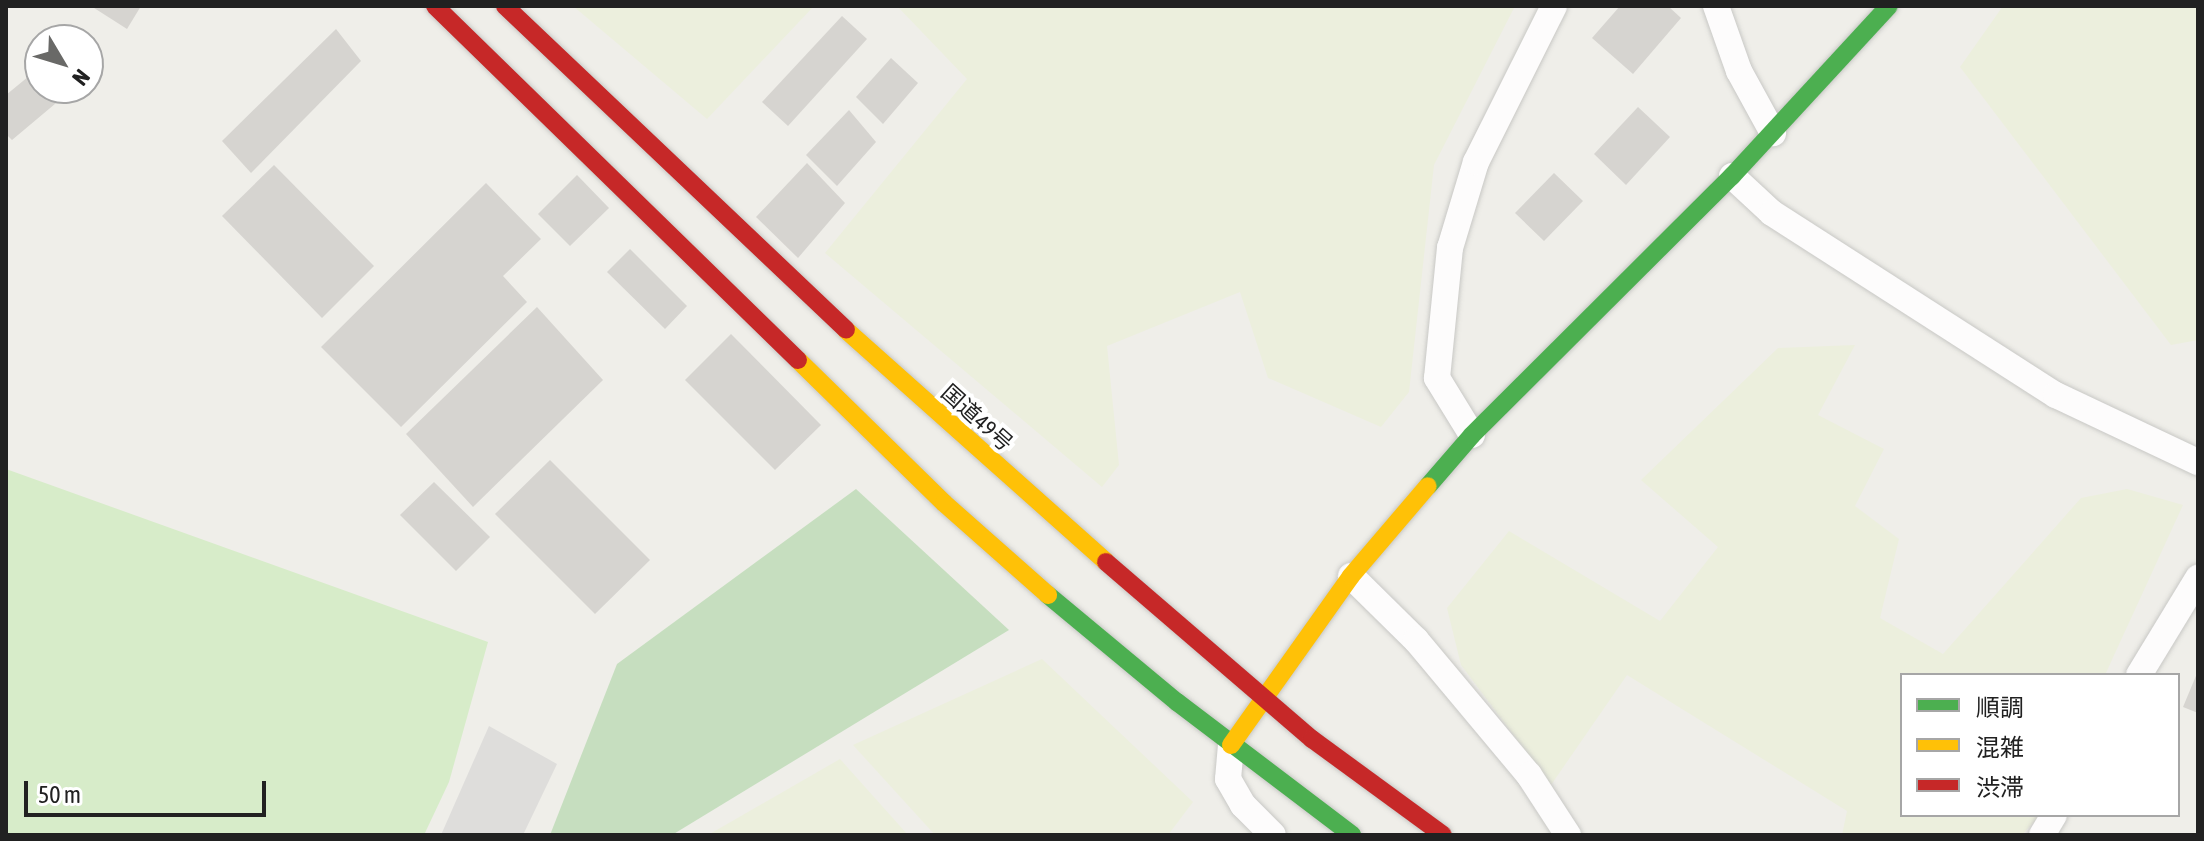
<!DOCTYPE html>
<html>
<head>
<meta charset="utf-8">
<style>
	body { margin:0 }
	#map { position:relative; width:2204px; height:841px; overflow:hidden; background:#efeee9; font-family:"Asap Condensed","Noto Sans JP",sans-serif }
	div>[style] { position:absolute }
	.residential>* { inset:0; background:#dedddb }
	.farmland>* { inset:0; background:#ecefdd }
	.grass>* { inset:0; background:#d7ecc9 }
	.forest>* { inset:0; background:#c6debf }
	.building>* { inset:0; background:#d6d4d0 }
	.roads { filter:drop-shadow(0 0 2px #c8c8c5) drop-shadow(0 0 2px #c8c8c5) }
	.street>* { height:26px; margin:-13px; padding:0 13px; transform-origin:13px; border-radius:13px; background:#fdfcfc }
	.fast>* { height:18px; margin:-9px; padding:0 9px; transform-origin:9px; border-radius:9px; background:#4caf50 }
	.slow>* { height:18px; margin:-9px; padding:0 9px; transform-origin:9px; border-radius:9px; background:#ffc107 }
	.jam>* { height:18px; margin:-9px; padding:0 9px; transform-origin:9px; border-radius:9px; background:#c62828 }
	span { translate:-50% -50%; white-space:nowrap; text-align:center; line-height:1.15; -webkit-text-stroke:8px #fff; paint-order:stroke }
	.street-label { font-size:22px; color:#212121 }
	.frame { position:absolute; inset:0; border:8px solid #212121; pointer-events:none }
	.legend { position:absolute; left:1900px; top:673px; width:280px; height:144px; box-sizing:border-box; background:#fff; border:2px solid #a6a6a6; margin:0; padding:10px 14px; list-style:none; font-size:24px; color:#212121 }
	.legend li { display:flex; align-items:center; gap:16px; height:40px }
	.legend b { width:40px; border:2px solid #a6a6a6 }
	.north { position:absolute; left:24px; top:24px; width:80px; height:80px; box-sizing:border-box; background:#fff; border:2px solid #a6a6a6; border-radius:50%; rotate:128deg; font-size:22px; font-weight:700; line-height:32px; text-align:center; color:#212121 }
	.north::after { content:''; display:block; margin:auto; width:28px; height:36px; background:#696967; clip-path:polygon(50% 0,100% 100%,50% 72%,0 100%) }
	.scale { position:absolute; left:24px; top:781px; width:242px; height:36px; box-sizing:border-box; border:4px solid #212121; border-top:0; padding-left:10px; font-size:24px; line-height:28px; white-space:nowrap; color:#212121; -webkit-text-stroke:6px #fff; paint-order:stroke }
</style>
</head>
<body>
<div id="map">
	<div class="residential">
		<div style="clip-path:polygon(489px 726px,557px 764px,523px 835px,441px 835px)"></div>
	</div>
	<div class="farmland">
		<div style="clip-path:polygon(573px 6px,814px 6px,707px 119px)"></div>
		<div style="clip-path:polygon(897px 6px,1515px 6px,1434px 165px,1409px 392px,1381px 427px,1268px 378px,1240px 292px,1107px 346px,1119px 465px,1102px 487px,825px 253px,967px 79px)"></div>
		<div style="clip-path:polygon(2003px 6px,2198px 6px,2198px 340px,2171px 345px,1960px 67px)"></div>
		<div style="clip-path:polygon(1855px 345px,1818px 415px,1884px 449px,1855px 506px,1899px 539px,1880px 618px,1943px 654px,2081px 498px,2127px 489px,2183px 505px,2105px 675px,1902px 675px,1902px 815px,2040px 815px,2022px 835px,1842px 835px,1847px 811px,1627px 675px,1551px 785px,1461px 665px,1447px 608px,1509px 531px,1660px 621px,1718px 547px,1641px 480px,1778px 348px)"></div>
		<div style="clip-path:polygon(1042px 659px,1193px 802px,1168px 835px,935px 835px,853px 745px)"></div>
		<div style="clip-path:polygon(840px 759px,908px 835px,708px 835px)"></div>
	</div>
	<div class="grass">
		<div style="clip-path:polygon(6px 469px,488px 642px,449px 782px,424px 835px,6px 835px)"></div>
	</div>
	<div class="forest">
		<div style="clip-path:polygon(856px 489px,1009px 630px,672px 835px,550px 835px,617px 664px)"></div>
	</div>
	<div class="building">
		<div style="clip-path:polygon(91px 6px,141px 6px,127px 29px)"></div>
		<div style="clip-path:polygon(1620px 6px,1668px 6px,1681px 18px,1633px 74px,1592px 38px)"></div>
		<div style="clip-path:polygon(842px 16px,867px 39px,788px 126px,762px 102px)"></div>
		<div style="clip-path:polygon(336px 29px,361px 61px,251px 173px,222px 141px)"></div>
		<div style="clip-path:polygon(891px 58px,918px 83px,883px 124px,856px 97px)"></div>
		<div style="clip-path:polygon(40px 67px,40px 88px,63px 88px,68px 93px,12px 140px,6px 134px,6px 95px)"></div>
		<div style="clip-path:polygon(1638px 107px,1670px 137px,1626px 185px,1594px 154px)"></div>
		<div style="clip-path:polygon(849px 110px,876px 142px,837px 186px,806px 155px)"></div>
		<div style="clip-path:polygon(807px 163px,845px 203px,798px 258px,756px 217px)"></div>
		<div style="clip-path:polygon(274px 165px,374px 266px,322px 318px,222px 216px)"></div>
		<div style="clip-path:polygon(1554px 173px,1583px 201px,1544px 241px,1515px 213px)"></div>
		<div style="clip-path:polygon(577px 175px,609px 208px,570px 246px,538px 214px)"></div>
		<div style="clip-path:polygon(486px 183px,541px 239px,503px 276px,527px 302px,401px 427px,321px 347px)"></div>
		<div style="clip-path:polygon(630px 249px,687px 306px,665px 329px,607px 272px)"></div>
		<div style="clip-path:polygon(537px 307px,603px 380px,473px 507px,406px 434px)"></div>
		<div style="clip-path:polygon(731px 334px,821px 425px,775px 470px,685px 380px)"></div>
		<div style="clip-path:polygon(550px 460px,650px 560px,595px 614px,495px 514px)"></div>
		<div style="clip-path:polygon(434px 482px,490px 537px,456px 571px,400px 515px)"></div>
		<div style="clip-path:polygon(2198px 671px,2198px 713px,2183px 707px)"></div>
	</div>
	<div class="roads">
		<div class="street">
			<div style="left:1716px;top:6px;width:69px;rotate:70.5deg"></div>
			<div style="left:1739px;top:71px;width:71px;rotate:61.3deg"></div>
			<div style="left:1732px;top:176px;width:54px;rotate:42.8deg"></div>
			<div style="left:1772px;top:213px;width:337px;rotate:32.7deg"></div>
			<div style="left:2056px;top:395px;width:157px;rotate:25.3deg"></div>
			<div style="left:1472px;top:435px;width:67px;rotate:-121.6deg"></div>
			<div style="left:1437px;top:378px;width:131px;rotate:-84.3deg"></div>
			<div style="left:1450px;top:248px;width:90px;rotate:-73.2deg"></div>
			<div style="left:1476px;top:162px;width:174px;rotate:-63.4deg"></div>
			<div style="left:1351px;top:576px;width:91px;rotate:44.6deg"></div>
			<div style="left:1416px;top:640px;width:176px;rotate:50.1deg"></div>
			<div style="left:1529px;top:775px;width:72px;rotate:57deg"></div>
			<div style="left:2139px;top:675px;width:114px;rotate:-58.7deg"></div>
			<div style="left:1231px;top:745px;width:34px;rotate:95deg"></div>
			<div style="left:1228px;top:779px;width:30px;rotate:60deg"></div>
			<div style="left:1243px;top:805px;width:42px;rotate:45deg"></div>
			<div style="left:2042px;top:835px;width:23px;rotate:-59deg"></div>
		</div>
		<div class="fast">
			<div style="left:1428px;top:486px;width:67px;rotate:-49.2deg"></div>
			<div style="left:1472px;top:435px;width:367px;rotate:-44.9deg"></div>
			<div style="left:1732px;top:176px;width:231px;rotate:-47.3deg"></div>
			<div style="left:1048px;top:595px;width:168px;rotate:39.7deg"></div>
			<div style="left:1177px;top:702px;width:220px;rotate:37.2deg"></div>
		</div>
		<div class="slow">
			<div style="left:846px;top:330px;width:348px;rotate:41.7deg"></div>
			<div style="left:798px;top:360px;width:204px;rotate:44.4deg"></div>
			<div style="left:944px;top:503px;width:139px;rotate:41.5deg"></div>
			<div style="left:1231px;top:745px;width:207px;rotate:-54.6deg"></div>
			<div style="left:1351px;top:576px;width:118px;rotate:-49.5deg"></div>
		</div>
		<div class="jam">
			<div style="left:435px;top:6px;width:507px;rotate:44.28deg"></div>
			<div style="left:505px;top:6px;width:470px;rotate:43.5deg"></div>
			<div style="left:1106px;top:562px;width:272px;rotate:40.7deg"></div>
			<div style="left:1312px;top:739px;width:162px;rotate:36.2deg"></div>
		</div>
	</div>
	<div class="street-label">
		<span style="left:977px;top:418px;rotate:42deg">国道49号</span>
	</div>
	<div class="frame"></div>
	<ul class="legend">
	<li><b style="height:10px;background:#4caf50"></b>順調</li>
	<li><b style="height:10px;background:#ffc107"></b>混雑</li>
	<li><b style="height:10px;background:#c62828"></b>渋滞</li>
	</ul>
	<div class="north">N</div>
	<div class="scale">50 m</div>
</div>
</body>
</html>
